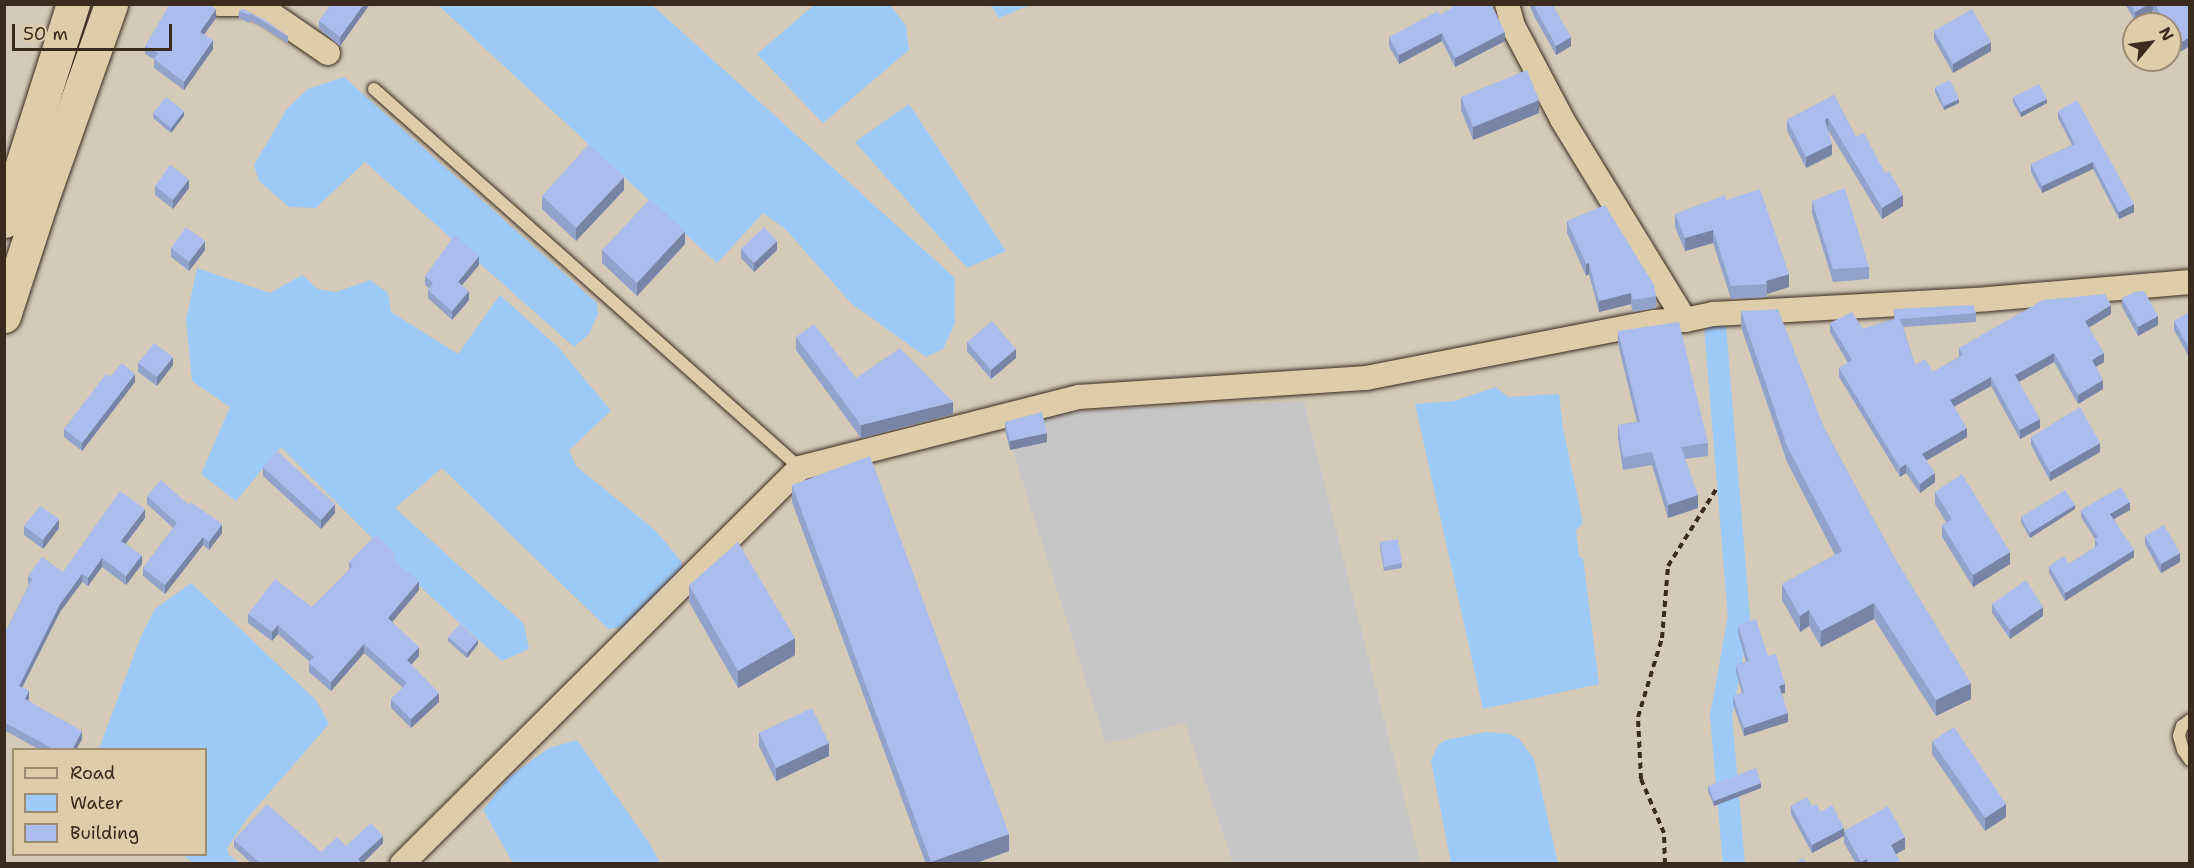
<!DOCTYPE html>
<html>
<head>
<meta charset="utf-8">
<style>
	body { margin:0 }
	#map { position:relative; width:2194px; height:868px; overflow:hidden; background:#d4cab7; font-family:"Shantell Sans",sans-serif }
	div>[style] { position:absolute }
	.built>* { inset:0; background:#c7c6c7 }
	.water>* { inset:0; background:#9ecaf8 }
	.canal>* { height:22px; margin:-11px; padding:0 11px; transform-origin:11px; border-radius:11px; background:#9ecaf8 }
	.path>* { height:4px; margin-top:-2px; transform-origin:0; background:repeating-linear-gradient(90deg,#3b2a1e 0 6px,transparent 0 10.5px) }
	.roads { filter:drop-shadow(0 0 2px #3b2a1e) drop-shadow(0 0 2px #3b2a1e) }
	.service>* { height:12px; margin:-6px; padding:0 6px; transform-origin:6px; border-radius:6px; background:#dfcdaa }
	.minor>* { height:24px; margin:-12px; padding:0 12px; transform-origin:12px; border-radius:12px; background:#dfcdaa }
	.primary>* { height:33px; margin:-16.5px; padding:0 16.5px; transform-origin:16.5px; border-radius:16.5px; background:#dfcdaa }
	.wall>* { inset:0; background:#92a3cb }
	.shaded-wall>* { inset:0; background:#7784a5 }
	.building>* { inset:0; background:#aabdec }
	span { translate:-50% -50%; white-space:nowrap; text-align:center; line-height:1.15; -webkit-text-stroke:6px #dfcdaa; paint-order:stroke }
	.frame { position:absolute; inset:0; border:6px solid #3b2a1e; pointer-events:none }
	.legend { position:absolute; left:12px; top:748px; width:195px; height:108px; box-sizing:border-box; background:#dfcdaa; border:2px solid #9d8c72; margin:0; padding:8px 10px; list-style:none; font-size:18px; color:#3b2a1e }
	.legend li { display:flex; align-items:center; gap:12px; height:30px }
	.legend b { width:30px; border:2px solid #9d8c72 }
	.north { position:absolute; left:2122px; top:12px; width:60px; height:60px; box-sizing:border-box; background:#dfcdaa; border:2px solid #9d8c72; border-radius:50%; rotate:61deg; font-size:16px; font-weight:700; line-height:24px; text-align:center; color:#3b2a1e }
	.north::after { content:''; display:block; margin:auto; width:21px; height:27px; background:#3b2a1e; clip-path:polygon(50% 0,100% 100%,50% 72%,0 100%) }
	.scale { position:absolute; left:12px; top:24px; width:160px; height:27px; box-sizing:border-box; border:3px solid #3b2a1e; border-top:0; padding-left:8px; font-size:18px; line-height:21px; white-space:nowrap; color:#3b2a1e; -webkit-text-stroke:4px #dfcdaa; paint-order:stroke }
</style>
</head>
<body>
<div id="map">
	<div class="built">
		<div style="clip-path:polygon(1304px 401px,1420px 863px,1233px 863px,1185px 723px,1106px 744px,1001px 414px)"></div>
	</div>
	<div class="water">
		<div style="clip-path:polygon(438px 5px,652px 5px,955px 278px,955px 323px,943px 349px,926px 357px,852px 304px,785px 229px,763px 213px,717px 263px)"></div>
		<div style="clip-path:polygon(814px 5px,890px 5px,906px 26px,909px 50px,823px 123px,757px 54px)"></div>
		<div style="clip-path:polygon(991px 5px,1030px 5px,999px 18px)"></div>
		<div style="clip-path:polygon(344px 77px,597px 303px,598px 314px,589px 334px,574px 347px,365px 162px,316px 208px,289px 207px,259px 181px,254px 165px,287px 109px,308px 89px)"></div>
		<div style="clip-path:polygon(909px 104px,1006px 251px,967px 268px,855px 142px)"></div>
		<div style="clip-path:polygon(197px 268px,270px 293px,302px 275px,318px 289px,336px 292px,370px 280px,388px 293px,391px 312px,458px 354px,500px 295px,559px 348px,611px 411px,569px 450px,576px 466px,656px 531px,681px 561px,685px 577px,628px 627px,608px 629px,442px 468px,395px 508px,524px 624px,529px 649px,502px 661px,430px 596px,281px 447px,236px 501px,201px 474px,230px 407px,192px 381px,186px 320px)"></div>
		<div style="clip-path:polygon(1496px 387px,1508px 397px,1559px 394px,1563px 428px,1583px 523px,1576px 530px,1579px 557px,1583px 558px,1599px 684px,1483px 709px,1415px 404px,1454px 401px)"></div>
		<div style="clip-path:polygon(191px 583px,316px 700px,329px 724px,249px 816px,227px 848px,229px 855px,240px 863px,193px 863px,183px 855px,206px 854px,206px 750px,99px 749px,141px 636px,155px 609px)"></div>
		<div style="clip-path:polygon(1486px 732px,1510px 734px,1519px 739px,1534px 759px,1558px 863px,1451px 863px,1431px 761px,1438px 745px,1446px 740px)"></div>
		<div style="clip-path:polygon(577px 740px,650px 844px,660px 863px,513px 863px,483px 810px,509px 777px,549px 748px)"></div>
	</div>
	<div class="canal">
		<div style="left:1714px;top:314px;width:304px;rotate:85.3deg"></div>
		<div style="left:1739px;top:617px;width:101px;rotate:100.3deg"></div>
		<div style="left:1721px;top:716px;width:149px;rotate:85deg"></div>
	</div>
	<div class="path">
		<div style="left:1665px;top:864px;width:31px;rotate:-92deg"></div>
		<div style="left:1664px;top:833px;width:59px;rotate:-113.1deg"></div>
		<div style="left:1641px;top:779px;width:62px;rotate:-92.8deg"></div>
		<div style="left:1638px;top:717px;width:83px;rotate:-73.1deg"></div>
		<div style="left:1662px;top:638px;width:72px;rotate:-85.2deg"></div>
		<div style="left:1668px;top:566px;width:92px;rotate:-57.9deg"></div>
	</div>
	<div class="roads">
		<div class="service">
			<div style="left:374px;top:89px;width:570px;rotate:41.66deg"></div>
			<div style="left:2190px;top:720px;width:10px;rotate:143deg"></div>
			<div style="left:2182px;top:726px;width:10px;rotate:107deg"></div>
			<div style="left:2179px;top:736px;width:15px;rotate:74deg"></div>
			<div style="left:2183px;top:750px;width:12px;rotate:55deg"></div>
		</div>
		<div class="minor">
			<div style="left:219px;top:4px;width:18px"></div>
			<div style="left:250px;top:4px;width:23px;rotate:25deg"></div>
			<div style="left:271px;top:14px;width:69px;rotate:34.4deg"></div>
			<div style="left:1507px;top:4px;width:23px;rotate:75deg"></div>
			<div style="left:1513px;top:26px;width:107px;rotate:62.2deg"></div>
			<div style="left:1563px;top:121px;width:233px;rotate:58.5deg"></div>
			<div style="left:402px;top:864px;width:561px;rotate:-44.86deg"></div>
			<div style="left:800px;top:468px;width:288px;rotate:-14.3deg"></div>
			<div style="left:1079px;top:397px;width:288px;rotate:-3.8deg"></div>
			<div style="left:1366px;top:378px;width:293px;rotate:-11deg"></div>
			<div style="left:1654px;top:322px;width:31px;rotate:-4deg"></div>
			<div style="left:1685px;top:320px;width:30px;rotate:-12deg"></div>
			<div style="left:1714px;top:314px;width:274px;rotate:-3.1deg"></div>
			<div style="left:1988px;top:299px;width:203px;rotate:-4.8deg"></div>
		</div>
		<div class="primary">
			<div style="left:4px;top:221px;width:228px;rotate:-72.4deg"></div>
			<div style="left:4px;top:316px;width:120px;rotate:-72deg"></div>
			<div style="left:41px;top:202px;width:210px;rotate:-70.5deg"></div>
		</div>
	</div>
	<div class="wall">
		<div style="clip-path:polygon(331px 4px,370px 4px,340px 46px,319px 29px,319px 21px)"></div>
		<div style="clip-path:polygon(1529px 4px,1552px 4px,1571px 46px,1556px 55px,1535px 18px)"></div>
		<div style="clip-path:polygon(2125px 4px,2190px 4px,2178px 53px,2170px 40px,2170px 24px,2161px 24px,2153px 11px,2135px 21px)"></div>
		<div style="clip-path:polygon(243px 9px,288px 36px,288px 43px,250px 20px,249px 23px,239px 18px,239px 11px)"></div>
		<div style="clip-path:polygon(1440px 15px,1505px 41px,1455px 67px,1442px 41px,1399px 64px,1389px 46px,1389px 37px)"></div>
		<div style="clip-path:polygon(216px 18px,204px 35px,213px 49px,184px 90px,154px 68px,154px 59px,145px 54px,145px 46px)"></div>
		<div style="clip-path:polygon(1934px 31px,1991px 51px,1953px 73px,1934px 39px)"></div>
		<div style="clip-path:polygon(1935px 87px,1959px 103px,1944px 110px,1935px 92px)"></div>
		<div style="clip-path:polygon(1834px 95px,1856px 137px,1885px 173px,1903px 206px,1882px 219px,1828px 130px,1832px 155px,1806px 168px,1787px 131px,1787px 120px)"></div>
		<div style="clip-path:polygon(1461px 97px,1539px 113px,1473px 140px,1461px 110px)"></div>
		<div style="clip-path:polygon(2013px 97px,2047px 103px,2021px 117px,2013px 102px)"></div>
		<div style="clip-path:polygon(2058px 111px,2134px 212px,2119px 219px,2093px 169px,2042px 193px,2031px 172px,2031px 164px,2072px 145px,2058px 118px)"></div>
		<div style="clip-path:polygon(153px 113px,184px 116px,171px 133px,153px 118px)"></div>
		<div style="clip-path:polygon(155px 186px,189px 188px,173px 209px,155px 195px)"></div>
		<div style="clip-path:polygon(624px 190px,576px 241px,542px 209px,542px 196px)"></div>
		<div style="clip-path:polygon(1726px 200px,1789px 287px,1767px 294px,1767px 297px,1731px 299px,1713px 243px,1685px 251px,1675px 227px,1675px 214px)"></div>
		<div style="clip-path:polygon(1812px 201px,1869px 267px,1869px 279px,1833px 282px,1812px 213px)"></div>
		<div style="clip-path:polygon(1567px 221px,1656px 296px,1656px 308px,1633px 312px,1631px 304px,1599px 312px,1589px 274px,1586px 276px,1567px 233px)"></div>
		<div style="clip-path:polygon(685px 244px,637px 296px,602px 263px,602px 250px)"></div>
		<div style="clip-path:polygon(171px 248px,205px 250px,189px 271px,171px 257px)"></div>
		<div style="clip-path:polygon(741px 249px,777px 250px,754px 272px,741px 258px)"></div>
		<div style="clip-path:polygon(479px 265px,462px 285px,469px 300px,452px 320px,428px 298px,428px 290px,429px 288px,425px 285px,425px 276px)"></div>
		<div style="clip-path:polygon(2122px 298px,2158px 325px,2138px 336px,2122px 307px)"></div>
		<div style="clip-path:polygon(1894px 309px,1976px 313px,1976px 322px,1903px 327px,1915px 365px,1933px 372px,1959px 357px,1959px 348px,2111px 314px,2089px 327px,2104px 362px,2096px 367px,2103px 389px,2078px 404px,2054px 362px,2019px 382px,2040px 428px,2020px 439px,1991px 386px,1954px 406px,1967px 437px,1926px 461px,1935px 482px,1920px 493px,1906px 473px,1900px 477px,1839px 377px,1839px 368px,1848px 363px,1830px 332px,1830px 323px,1863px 329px,1894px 319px)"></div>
		<div style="clip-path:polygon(1741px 311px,1825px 430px,1971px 699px,1936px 716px,1874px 619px,1821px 647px,1809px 626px,1800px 632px,1782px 600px,1782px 584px,1835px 555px,1787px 462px,1741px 327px)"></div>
		<div style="clip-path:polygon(2190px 312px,2190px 359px,2174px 330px,2174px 321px)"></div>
		<div style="clip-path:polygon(1618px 331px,1708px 443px,1708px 456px,1685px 459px,1698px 508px,1668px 518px,1652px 465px,1623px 470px,1618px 438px,1618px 425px,1637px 422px,1618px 344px)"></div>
		<div style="clip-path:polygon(796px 337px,856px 378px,953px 414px,861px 438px,796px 350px)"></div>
		<div style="clip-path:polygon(967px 342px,1016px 358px,991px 379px,967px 351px)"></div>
		<div style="clip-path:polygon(138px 363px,173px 365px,157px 386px,138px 372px)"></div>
		<div style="clip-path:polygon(110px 377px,135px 382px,82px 451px,64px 437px,64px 429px)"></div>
		<div style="clip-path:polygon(1005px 422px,1047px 442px,1010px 450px,1005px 430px)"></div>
		<div style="clip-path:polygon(2031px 437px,2100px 452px,2050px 481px,2031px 445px)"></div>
		<div style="clip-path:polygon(263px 467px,335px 513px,321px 529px,263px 476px)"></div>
		<div style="clip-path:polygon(792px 485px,1009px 851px,973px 864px,926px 864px,792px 502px)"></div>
		<div style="clip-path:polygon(1935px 492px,2010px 564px,1973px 587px,1942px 537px,1942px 525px,1946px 522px,1935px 504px)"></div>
		<div style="clip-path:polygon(147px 496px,189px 505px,222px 533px,209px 550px,203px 545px,165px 594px,143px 576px,143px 568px,173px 528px,147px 504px)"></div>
		<div style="clip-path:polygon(2075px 509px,2030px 538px,2021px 522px,2021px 517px)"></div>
		<div style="clip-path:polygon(2081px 510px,2130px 510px,2114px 519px,2134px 557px,2065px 601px,2049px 573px,2049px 566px,2069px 564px,2095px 547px,2095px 539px,2081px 517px)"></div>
		<div style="clip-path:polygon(145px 518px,126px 544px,142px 564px,126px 585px,102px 567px,88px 586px,82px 582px,60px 612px,22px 687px,29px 698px,28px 700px,82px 739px,76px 750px,40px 750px,4px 730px,4px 635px,29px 585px,28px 584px,28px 576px,63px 572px)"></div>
		<div style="clip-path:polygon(24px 526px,59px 528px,43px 549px,24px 535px)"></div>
		<div style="clip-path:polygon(2145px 536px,2180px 562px,2161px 573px,2145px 544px)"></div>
		<div style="clip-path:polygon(1380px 542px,1402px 563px,1402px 568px,1384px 571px,1380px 547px)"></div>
		<div style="clip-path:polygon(349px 562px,396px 562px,419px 590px,392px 622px,419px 656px,411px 665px,439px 702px,411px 728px,391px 708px,391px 699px,403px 688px,364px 653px,331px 691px,309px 672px,309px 663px,310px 662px,278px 634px,272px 641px,248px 623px,248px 614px,312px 607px,349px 570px)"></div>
		<div style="clip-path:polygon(689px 585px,795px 655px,738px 688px,689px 602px)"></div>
		<div style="clip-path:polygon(1992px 604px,2043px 616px,2010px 639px,1992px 613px)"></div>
		<div style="clip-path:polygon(1738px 625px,1768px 656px,1785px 693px,1782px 693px,1788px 722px,1744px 736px,1733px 704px,1733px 696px,1742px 693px,1736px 673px,1736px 665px,1746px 662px,1738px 633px)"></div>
		<div style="clip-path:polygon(448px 637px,478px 644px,467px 658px,448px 641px)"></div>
		<div style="clip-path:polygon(759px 733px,829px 756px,776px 781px,759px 746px)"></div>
		<div style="clip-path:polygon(1932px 741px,2006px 817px,1985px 831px,1932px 754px)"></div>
		<div style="clip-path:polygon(1708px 786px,1761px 788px,1714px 806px,1708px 791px)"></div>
		<div style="clip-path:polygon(1791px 806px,1812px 806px,1821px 812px,1844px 831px,1905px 849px,1896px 854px,1901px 864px,1856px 864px,1844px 843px,1844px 836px,1812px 853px,1791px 814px)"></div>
		<div style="clip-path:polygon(234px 840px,321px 852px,346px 846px,383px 843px,362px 864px,252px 864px,234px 847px)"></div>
	</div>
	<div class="shaded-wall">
		<div style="clip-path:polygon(364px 4px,370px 4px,340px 46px,340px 37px)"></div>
		<div style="clip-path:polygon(2149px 4px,2153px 4px,2153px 11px,2135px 21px,2135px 12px)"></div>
		<div style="clip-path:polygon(216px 9px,216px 18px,200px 40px,200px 32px)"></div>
		<div style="clip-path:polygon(1505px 32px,1505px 41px,1455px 67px,1455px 58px)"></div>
		<div style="clip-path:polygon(1442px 33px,1442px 41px,1399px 64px,1399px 55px)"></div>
		<div style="clip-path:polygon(1571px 37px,1571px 46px,1556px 55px,1556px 46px)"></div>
		<div style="clip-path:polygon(2190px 37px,2190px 46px,2178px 53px,2178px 44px)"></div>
		<div style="clip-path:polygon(213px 40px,213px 49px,184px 90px,184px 82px)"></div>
		<div style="clip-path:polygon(1991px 42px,1991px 51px,1953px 73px,1953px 64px)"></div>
		<div style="clip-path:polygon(1959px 99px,1959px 103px,1944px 110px,1944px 106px)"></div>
		<div style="clip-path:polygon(2047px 99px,2047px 103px,2021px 117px,2021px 112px)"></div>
		<div style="clip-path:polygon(1539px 100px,1539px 113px,1473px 140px,1473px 127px)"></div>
		<div style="clip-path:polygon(184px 111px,184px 116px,171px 133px,171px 128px)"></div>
		<div style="clip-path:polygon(1828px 118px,1828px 130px,1825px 131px,1825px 120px)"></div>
		<div style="clip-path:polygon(1832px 144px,1832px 155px,1806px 168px,1806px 157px)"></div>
		<div style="clip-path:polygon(2093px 162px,2093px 169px,2042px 193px,2042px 186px)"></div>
		<div style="clip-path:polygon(624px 177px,624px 190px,576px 241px,576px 228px)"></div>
		<div style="clip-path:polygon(189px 179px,189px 188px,173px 209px,173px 200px)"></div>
		<div style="clip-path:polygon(1903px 195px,1903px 206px,1882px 219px,1882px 208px)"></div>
		<div style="clip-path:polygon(2134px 204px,2134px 212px,2119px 219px,2119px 212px)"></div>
		<div style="clip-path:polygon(1713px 230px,1713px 243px,1685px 251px,1685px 238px)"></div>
		<div style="clip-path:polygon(685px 231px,685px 244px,637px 296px,637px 283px)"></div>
		<div style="clip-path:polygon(205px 241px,205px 250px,189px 271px,189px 262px)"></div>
		<div style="clip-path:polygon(777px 241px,777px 250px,754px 272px,754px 263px)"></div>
		<div style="clip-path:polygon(479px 256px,479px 265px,458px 290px,458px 282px)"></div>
		<div style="clip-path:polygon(1589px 263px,1589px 274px,1586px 276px,1586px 264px)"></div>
		<div style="clip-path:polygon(1789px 274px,1789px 287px,1767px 294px,1767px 284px,1766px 281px)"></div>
		<div style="clip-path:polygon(469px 291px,469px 300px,452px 320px,452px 311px)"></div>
		<div style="clip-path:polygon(1631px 293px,1631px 304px,1599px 312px,1599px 301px)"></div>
		<div style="clip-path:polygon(2111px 305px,2111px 314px,2085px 330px,2085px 321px)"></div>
		<div style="clip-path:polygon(2158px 316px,2158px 325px,2138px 336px,2138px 327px)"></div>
		<div style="clip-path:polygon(1016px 349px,1016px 358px,991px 379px,991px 370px)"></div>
		<div style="clip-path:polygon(2054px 353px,2054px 362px,2015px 384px,2015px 375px)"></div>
		<div style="clip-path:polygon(2104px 353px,2104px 362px,2092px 369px,2092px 360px)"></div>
		<div style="clip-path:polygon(173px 357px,173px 365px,157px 386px,157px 377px)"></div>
		<div style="clip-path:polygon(135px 374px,135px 382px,82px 451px,82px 443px)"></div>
		<div style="clip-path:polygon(1991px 377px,1991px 386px,1950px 409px,1950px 400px)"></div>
		<div style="clip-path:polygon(2103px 380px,2103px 389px,2078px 404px,2078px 395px)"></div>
		<div style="clip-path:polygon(953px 402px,953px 414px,861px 438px,861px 425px)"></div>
		<div style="clip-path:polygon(2040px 419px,2040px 428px,2020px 439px,2020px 430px)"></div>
		<div style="clip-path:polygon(1967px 428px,1967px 437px,1922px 463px,1922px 454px)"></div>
		<div style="clip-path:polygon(1047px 433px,1047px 442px,1010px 450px,1010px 441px)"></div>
		<div style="clip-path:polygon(2100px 443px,2100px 452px,2050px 481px,2050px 472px)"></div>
		<div style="clip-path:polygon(1906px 464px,1906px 473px,1900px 477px,1900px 468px)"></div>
		<div style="clip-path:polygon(1935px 473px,1935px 482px,1920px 493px,1920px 484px)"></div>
		<div style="clip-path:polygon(1698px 495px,1698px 508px,1668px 518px,1668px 505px)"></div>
		<div style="clip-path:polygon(2130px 502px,2130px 510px,2110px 521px,2110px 514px)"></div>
		<div style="clip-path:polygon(335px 504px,335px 513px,321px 529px,321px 520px)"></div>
		<div style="clip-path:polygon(2075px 505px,2075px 509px,2030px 538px,2030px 533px)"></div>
		<div style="clip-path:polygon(145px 509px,145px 518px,121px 549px,121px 541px)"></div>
		<div style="clip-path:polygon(59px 519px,59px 528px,43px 549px,43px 540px)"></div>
		<div style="clip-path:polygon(222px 524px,222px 533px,209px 550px,209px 542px)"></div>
		<div style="clip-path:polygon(203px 537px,203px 545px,165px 594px,165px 585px)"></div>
		<div style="clip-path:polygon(2134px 550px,2134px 557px,2065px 601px,2065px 593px)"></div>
		<div style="clip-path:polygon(2010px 552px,2010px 564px,1973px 587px,1973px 575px)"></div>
		<div style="clip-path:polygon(2180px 553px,2180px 562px,2161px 573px,2161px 564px)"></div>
		<div style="clip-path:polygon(142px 555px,142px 564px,126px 585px,126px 576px)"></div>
		<div style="clip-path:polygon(102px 558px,102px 567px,88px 586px,88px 578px)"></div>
		<div style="clip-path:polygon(82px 574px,82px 582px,60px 612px,19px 694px,19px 686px,60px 604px)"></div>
		<div style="clip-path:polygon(419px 581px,419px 590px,388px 627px,388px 618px)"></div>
		<div style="clip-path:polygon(1874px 603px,1874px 619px,1821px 647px,1821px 631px)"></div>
		<div style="clip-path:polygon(2043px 607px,2043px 616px,2010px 639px,2010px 630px)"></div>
		<div style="clip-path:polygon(1809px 610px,1809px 626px,1800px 632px,1800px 616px)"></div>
		<div style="clip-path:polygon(278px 625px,278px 634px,272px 641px,272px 632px)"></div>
		<div style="clip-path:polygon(795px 638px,795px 655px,738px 688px,738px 671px)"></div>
		<div style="clip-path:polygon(478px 640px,478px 644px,467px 658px,467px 653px)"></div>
		<div style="clip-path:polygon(364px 644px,364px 653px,331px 691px,331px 682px)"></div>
		<div style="clip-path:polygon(419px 647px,419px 656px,407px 669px,407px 660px)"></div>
		<div style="clip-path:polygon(1971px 683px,1971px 699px,1936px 716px,1936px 700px)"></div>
		<div style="clip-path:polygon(1785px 684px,1785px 693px,1779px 694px,1779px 686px)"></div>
		<div style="clip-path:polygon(29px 690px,29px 698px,25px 707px,25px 699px)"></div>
		<div style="clip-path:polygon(439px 693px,439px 702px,411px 728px,411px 719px)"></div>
		<div style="clip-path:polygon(1788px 713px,1788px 722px,1744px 736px,1744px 728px)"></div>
		<div style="clip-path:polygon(82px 731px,82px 739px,76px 750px,72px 750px)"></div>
		<div style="clip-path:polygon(829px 743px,829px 756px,776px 781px,776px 768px)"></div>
		<div style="clip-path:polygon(1761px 783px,1761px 788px,1714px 806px,1714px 801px)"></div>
		<div style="clip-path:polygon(2006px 804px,2006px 817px,1985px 831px,1985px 818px)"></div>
		<div style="clip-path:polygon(1844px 828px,1844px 836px,1812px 853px,1812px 845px)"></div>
		<div style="clip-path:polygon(1009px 834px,1009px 851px,973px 864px,931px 864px,931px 862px)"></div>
		<div style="clip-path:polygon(383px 836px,383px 843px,362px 864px,358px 859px)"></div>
		<div style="clip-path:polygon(1905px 837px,1905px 849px,1891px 857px,1891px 845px)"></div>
		<div style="clip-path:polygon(1867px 859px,1867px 864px,1861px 864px,1861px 862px)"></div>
	</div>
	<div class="building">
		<div style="clip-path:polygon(170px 4px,210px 4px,216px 9px,200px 32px,213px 40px,184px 82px,154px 59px,158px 53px,145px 46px)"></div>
		<div style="clip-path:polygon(331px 4px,364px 4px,340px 37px,319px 21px)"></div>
		<div style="clip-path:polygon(1458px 4px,1491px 4px,1505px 32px,1455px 58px,1442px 33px,1399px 55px,1389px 37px,1438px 11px,1440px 15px)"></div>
		<div style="clip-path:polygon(1533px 4px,1552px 4px,1571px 37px,1556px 46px)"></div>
		<div style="clip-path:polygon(2130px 4px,2149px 4px,2135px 12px)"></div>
		<div style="clip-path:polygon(2155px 4px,2190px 4px,2190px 37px,2178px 44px,2170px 31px,2170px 24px,2166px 24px)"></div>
		<div style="clip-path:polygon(243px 9px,264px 19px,288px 36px,250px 13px,249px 15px,239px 11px)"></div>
		<div style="clip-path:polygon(1972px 9px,1991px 42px,1953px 64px,1934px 31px)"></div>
		<div style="clip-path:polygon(1527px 70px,1539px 100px,1473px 127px,1461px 97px)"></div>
		<div style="clip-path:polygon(1950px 80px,1959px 99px,1944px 106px,1935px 87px)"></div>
		<div style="clip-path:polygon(2039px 84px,2047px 99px,2021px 112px,2013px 97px)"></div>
		<div style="clip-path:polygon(1834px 95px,1856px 137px,1864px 133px,1885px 173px,1889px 171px,1903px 195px,1882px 208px,1828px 118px,1825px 120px,1832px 144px,1806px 157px,1787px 120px)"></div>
		<div style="clip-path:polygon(166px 97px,184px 111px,171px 128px,153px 113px)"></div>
		<div style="clip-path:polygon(2077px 100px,2134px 204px,2119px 212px,2093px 162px,2042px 186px,2031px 164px,2075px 144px,2058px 111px)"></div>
		<div style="clip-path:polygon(589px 144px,624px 177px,576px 228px,542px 196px)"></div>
		<div style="clip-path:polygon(170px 165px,189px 179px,173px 200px,155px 186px)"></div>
		<div style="clip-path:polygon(1845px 188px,1869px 267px,1833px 269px,1812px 201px)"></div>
		<div style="clip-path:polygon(1760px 189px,1789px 274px,1766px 281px,1767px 284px,1731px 286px,1713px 230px,1685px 238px,1675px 214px,1725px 195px,1726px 200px)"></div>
		<div style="clip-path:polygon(650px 199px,685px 231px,637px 283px,602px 250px)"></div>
		<div style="clip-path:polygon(1605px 205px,1654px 285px,1656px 296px,1633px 300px,1631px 293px,1599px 301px,1589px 263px,1586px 264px,1567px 221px)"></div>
		<div style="clip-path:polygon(186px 227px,205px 241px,189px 262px,171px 248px)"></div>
		<div style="clip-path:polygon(764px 227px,777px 241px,754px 263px,741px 249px)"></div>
		<div style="clip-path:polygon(455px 235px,479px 256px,458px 282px,469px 291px,452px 311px,428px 290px,433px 283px,425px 276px)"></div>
		<div style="clip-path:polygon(2144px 291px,2158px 316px,2138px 327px,2122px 298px,2134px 292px)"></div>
		<div style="clip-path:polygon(2105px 294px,2111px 305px,2085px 321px,2104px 353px,2092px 360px,2103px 380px,2078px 395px,2054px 353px,2015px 375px,2040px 419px,2020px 430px,1991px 377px,1950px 400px,1967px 428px,1922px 454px,1935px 473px,1920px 484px,1906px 464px,1900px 468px,1839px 368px,1852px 360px,1830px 323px,1852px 312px,1863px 329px,1895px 319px,1894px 309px,1973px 305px,1976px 313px,1900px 319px,1915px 365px,1925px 359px,1933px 372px,1963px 355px,1959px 348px,2043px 300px)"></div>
		<div style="clip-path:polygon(1778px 309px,1825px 430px,1893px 555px,1971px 683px,1936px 700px,1874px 603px,1821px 631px,1809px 610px,1800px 616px,1782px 584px,1842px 551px,1787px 446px,1741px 311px)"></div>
		<div style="clip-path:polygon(2190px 312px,2190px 350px,2174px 321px)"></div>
		<div style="clip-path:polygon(992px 321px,1016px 349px,991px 370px,967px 342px)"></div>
		<div style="clip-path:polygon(1679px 322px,1708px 443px,1681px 447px,1698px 495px,1668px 505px,1652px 452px,1623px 457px,1618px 425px,1640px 422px,1618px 331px)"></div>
		<div style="clip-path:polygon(814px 324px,856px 378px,900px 348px,953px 402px,861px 425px,796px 337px)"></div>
		<div style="clip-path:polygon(154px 343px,173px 357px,157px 377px,138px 363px)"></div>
		<div style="clip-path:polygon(122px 363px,135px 374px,82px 443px,64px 429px,106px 374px,110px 377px)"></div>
		<div style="clip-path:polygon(2080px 407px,2100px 443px,2050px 472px,2031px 437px)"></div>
		<div style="clip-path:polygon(1042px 412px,1047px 433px,1010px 441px,1005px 422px)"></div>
		<div style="clip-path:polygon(277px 451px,335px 504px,321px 520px,263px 467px)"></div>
		<div style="clip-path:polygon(870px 456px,1009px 834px,931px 862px,792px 485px)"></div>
		<div style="clip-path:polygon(1962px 474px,2010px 552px,1973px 575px,1942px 525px,1952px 519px,1935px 492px)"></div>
		<div style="clip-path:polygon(161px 480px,189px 505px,191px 502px,222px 524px,209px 542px,203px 537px,165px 585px,143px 568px,177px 523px,147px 496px)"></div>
		<div style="clip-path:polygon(2121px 487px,2130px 502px,2110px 514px,2134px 550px,2065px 593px,2049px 566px,2064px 556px,2069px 564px,2098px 545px,2095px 539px,2098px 537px,2081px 510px)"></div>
		<div style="clip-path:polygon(2065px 490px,2075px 505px,2030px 533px,2021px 517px)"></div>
		<div style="clip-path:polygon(120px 491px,145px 509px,121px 541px,142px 555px,126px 576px,102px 558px,88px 578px,82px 574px,60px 604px,19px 686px,29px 690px,25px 699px,82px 731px,72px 750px,55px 750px,4px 722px,4px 661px,7px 656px,4px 654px,4px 635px,32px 579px,28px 576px,42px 557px,63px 572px)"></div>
		<div style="clip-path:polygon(40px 506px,59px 519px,43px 540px,24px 526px)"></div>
		<div style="clip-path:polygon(2164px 525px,2180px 553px,2161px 564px,2145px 536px)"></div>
		<div style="clip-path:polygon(376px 535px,396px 555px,392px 559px,419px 581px,388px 618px,419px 647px,407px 660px,439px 693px,411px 719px,391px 699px,407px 683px,364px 644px,331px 682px,309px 663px,314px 657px,278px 625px,272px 632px,248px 614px,275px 579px,312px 607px,353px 566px,349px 562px)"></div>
		<div style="clip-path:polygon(1398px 539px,1402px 563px,1384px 567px,1380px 542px)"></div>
		<div style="clip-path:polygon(738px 542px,795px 638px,738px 671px,689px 585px)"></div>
		<div style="clip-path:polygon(2026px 580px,2043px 607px,2010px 630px,1992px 604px)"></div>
		<div style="clip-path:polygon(1756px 619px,1768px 656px,1776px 654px,1785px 684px,1779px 686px,1788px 713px,1744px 728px,1733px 696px,1744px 693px,1736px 665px,1749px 661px,1738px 625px)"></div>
		<div style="clip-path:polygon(460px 624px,478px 640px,467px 653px,448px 637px)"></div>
		<div style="clip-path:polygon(812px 708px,829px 743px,776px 768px,759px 733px)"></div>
		<div style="clip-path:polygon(1954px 727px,2006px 804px,1985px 818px,1932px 741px)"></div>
		<div style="clip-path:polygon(1756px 768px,1761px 783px,1714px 801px,1708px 786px)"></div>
		<div style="clip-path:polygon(1807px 797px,1812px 806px,1816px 804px,1821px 812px,1832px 805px,1844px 828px,1812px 845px,1791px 806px)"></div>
		<div style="clip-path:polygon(267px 804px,321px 852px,337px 837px,346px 846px,371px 823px,383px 836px,358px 859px,362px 864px,261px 864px,234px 840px)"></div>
		<div style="clip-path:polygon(1888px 806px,1905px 837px,1891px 845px,1901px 864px,1869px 864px,1867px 859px,1861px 862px,1844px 831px)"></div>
		<div style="clip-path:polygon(1803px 858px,1807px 864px,1794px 864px)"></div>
	</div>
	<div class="frame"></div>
	<ul class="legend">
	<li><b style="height:8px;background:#dfcdaa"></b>Road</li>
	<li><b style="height:16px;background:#9ecaf8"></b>Water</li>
	<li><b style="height:16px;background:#aabdec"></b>Building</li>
	</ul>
	<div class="north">N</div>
	<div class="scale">50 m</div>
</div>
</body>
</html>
